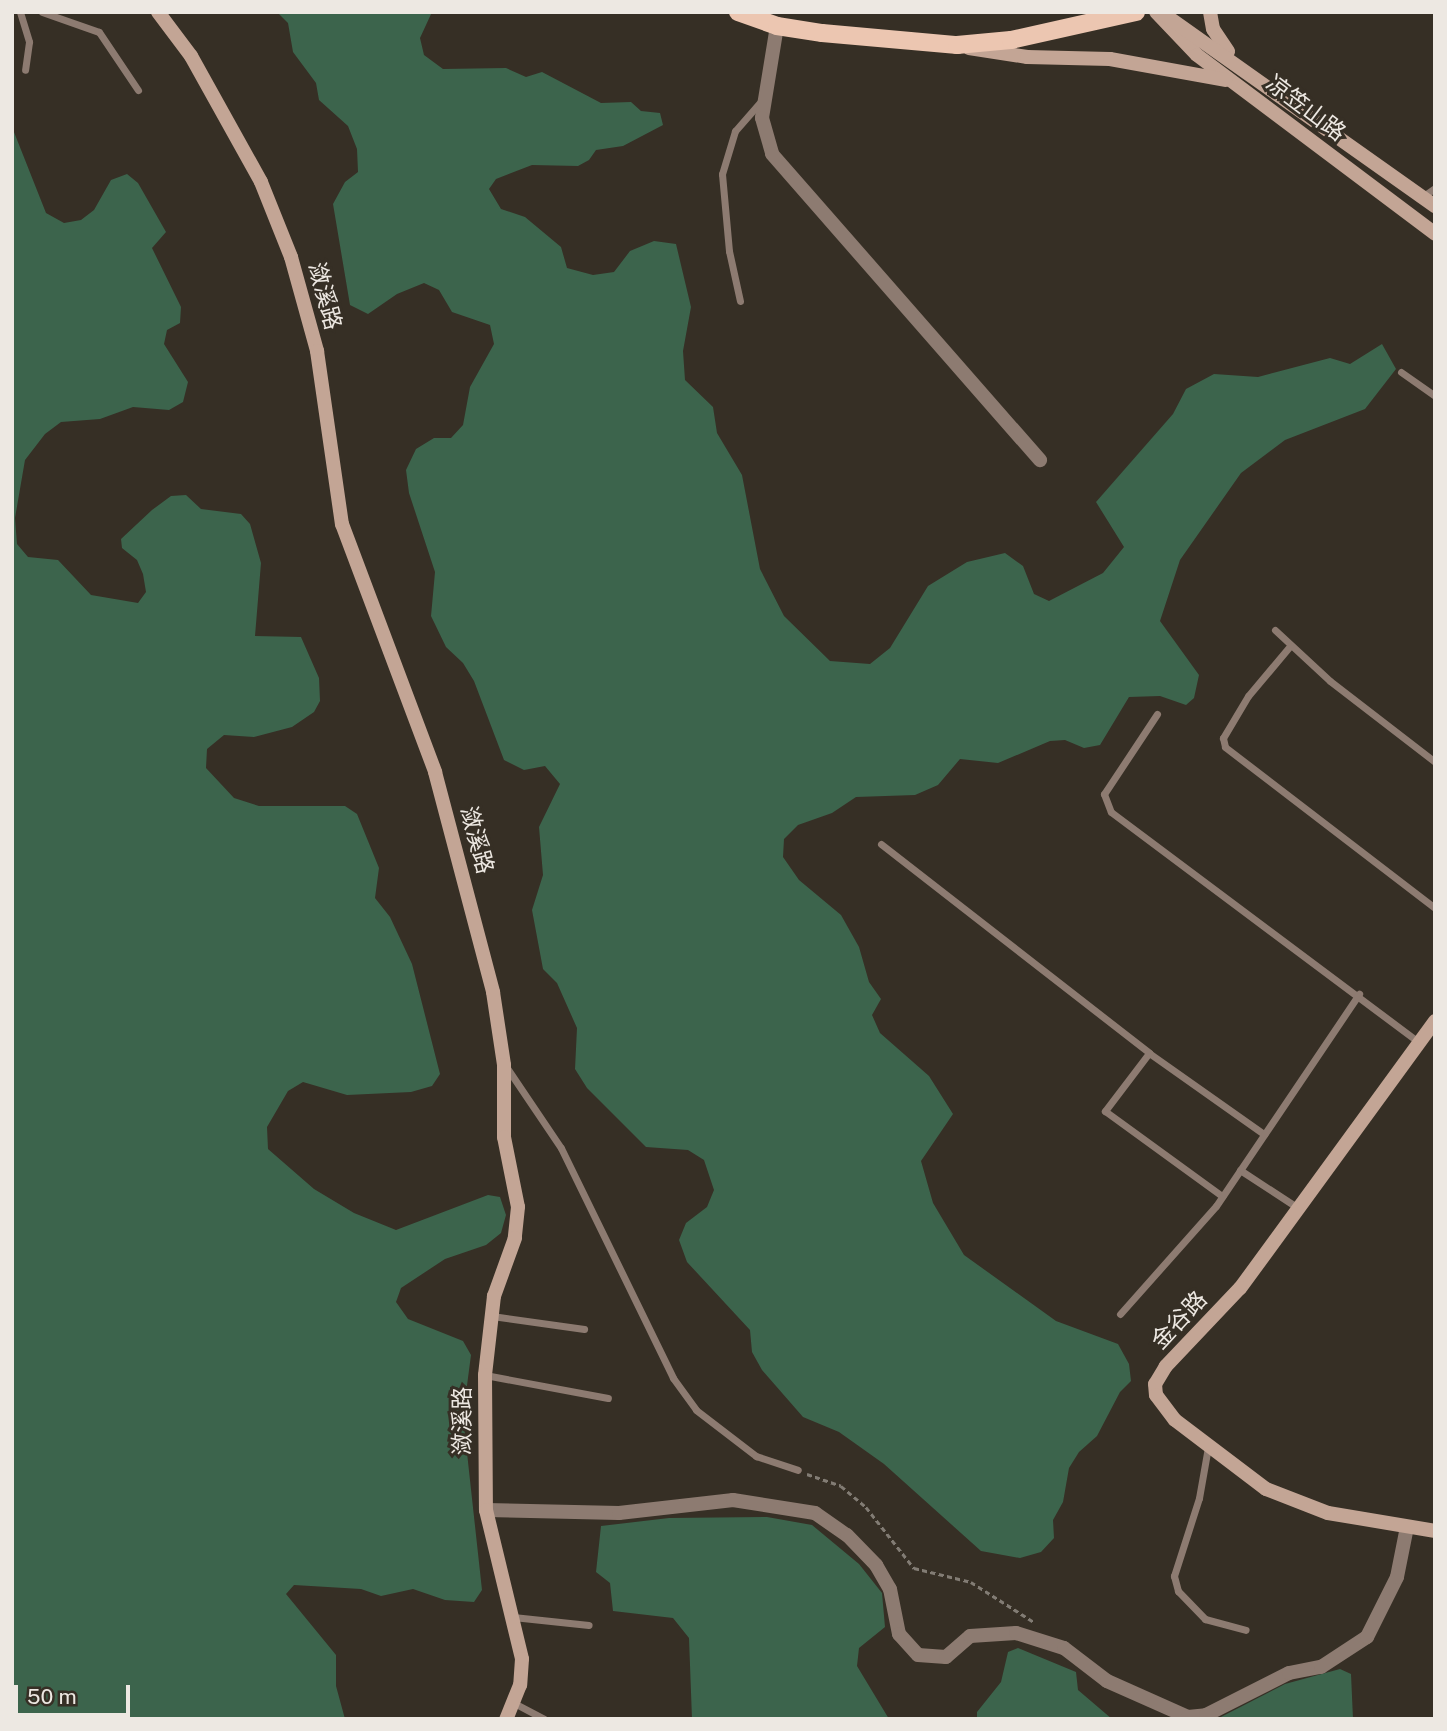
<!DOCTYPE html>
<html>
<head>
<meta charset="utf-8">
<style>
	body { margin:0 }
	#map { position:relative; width:1447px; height:1731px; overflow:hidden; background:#362f25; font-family:"Public Sans","Noto Sans SC",sans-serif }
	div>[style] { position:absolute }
	.forest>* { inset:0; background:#3c644c }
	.path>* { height:2.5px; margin-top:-1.25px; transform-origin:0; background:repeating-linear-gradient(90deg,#827c74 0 5px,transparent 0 8.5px) }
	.lane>* { height:7px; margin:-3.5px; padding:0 3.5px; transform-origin:3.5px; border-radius:3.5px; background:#8d7b71 }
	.street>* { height:14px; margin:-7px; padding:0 7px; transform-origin:7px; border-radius:7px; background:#8d7b71 }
	.secondary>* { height:14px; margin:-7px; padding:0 7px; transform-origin:7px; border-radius:7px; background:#c3a595 }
	.primary>* { height:18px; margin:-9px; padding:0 9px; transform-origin:9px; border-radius:9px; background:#ecc6b1 }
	span { translate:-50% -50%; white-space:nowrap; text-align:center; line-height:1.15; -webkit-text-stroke:6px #362f25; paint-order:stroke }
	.street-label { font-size:23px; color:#ede8e2 }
	.frame { position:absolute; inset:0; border:14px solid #ede8e2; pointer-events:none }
	.scale { position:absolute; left:14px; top:1685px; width:116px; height:32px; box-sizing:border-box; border:4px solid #ede8e2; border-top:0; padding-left:9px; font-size:21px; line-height:24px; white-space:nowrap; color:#ede8e2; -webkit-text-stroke:5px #362f25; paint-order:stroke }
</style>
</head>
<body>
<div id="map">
	<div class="forest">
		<div style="clip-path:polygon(277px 12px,432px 12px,420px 38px,424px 55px,443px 69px,506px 68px,526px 77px,542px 72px,601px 103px,631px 102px,641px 111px,660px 113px,663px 125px,623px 146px,596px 150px,589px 160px,578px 166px,532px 165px,496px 179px,489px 189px,501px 209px,525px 217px,561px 247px,567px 268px,593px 275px,614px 272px,630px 251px,654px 241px,676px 244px,691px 307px,683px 351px,685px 380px,713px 407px,717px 433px,742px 475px,760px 569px,784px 616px,830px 661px,870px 664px,890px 648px,928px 586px,967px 562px,1005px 553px,1023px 566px,1034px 594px,1049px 601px,1103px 573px,1124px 547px,1096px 502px,1173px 414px,1186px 389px,1214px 374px,1258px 377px,1330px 358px,1350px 364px,1382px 344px,1396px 369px,1365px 409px,1285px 440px,1241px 473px,1180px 560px,1160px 621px,1199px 675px,1194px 698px,1186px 705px,1160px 696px,1129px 697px,1100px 745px,1084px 748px,1065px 740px,1050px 741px,998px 763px,960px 759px,938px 785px,915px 795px,856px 797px,832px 813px,798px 825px,784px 839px,783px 857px,799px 880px,841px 915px,859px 947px,869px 982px,881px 999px,872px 1015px,880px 1033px,929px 1076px,953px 1114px,921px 1161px,933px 1203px,964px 1255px,1056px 1321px,1118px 1344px,1129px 1364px,1131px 1381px,1120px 1392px,1097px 1436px,1079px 1452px,1069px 1468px,1063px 1502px,1053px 1520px,1054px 1538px,1041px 1552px,1020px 1558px,981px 1551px,884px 1464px,839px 1432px,803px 1417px,762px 1370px,752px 1352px,750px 1330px,687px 1262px,679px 1240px,686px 1223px,707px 1207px,714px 1190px,704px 1160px,688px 1150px,646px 1147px,587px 1088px,575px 1069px,577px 1028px,557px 983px,543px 969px,532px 910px,543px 875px,539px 827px,560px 784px,545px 766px,524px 770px,504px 760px,474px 681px,463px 663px,446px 647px,431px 616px,435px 572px,409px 493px,406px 470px,416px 449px,434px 438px,451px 438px,463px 425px,470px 387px,494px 344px,490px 325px,452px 312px,439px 290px,424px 283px,397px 294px,368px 314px,350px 305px,333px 204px,345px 182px,358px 172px,357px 149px,348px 126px,319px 100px,316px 83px,293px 52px,288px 23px)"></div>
		<div style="clip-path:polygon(12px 127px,46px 213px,64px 223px,81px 220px,94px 210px,111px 180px,127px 174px,138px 183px,166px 232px,152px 248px,181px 307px,180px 323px,167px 330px,164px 344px,188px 382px,183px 402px,169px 410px,133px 407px,100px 419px,61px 422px,45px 434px,25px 460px,15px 518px,17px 544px,28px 557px,58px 560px,91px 595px,138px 603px,146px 592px,143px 574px,137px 560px,122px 548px,121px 539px,152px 510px,171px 496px,186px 495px,201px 509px,241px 514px,250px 524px,261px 563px,255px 636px,301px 637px,319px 678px,320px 701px,314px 712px,292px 727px,254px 737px,224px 735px,207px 749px,206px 768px,234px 798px,259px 806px,345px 806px,357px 814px,379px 868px,375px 898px,390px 917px,412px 964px,440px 1074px,432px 1086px,411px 1092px,347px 1095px,303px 1082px,288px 1091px,267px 1127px,268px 1149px,314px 1189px,354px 1213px,396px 1230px,488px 1195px,500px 1197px,506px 1215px,501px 1233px,486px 1245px,445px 1259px,401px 1288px,396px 1302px,408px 1319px,463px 1341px,471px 1355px,463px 1416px,482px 1590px,474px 1602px,445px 1600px,413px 1589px,381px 1596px,361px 1589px,294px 1585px,286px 1594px,336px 1655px,336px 1686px,345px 1719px,12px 1719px)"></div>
		<div style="clip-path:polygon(767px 1517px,812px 1525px,859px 1564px,882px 1593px,885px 1627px,859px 1648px,857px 1666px,889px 1719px,692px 1719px,689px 1638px,673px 1618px,613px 1611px,610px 1583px,596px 1572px,601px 1526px,669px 1518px)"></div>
		<div style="clip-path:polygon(1018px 1648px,1076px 1672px,1078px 1690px,1112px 1719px,977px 1719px,977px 1712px,1001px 1682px,1008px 1652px)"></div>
		<div style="clip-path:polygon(1340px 1669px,1351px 1674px,1353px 1719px,1217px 1719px,1285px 1684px)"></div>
	</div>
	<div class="path">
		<div style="left:807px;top:1474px;width:36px;rotate:19deg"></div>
		<div style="left:841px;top:1486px;width:33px;rotate:40deg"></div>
		<div style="left:866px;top:1507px;width:78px;rotate:51.8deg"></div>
		<div style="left:914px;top:1568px;width:59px;rotate:13.8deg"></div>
		<div style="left:971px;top:1582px;width:75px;rotate:32.4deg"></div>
	</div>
	<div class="lane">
		<div style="left:20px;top:12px;width:31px;rotate:73deg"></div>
		<div style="left:29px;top:42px;width:28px;rotate:98deg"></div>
		<div style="left:42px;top:12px;width:60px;rotate:19.3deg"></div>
		<div style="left:99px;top:32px;width:70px;rotate:56.1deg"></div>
		<div style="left:1422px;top:197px;width:16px;rotate:-35deg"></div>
		<div style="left:740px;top:301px;width:51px;rotate:-102.4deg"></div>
		<div style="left:729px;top:251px;width:77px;rotate:-95.2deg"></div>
		<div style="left:722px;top:174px;width:45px;rotate:-73.2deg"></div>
		<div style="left:735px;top:131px;width:43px;rotate:-48.8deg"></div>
		<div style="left:1401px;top:372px;width:42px;rotate:35.2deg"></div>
		<div style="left:1275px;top:630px;width:75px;rotate:42.8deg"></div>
		<div style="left:1330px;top:681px;width:133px;rotate:37.6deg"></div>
		<div style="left:1290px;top:646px;width:65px;rotate:130deg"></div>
		<div style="left:1248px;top:696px;width:49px;rotate:120.8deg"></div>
		<div style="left:1223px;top:738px;width:9px;rotate:77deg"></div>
		<div style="left:1225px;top:747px;width:265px;rotate:37.5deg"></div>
		<div style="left:1157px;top:714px;width:96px;rotate:123.5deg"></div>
		<div style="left:1104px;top:794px;width:19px;rotate:69deg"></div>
		<div style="left:1111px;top:812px;width:384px;rotate:36.8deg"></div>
		<div style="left:881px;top:844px;width:340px;rotate:37.9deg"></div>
		<div style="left:1149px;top:1053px;width:141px;rotate:35.2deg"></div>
		<div style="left:1149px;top:1053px;width:73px;rotate:127.2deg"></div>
		<div style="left:1105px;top:1111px;width:145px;rotate:36deg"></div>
		<div style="left:505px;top:1065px;width:100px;rotate:56deg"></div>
		<div style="left:561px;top:1148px;width:256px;rotate:64deg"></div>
		<div style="left:673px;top:1378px;width:39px;rotate:54deg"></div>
		<div style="left:696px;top:1410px;width:76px;rotate:37.5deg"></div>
		<div style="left:756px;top:1456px;width:44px;rotate:18.4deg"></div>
		<div style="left:1240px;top:1170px;width:69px;rotate:33.2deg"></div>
		<div style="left:1120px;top:1314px;width:144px;rotate:-48.4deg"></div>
		<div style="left:1216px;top:1206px;width:256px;rotate:-56deg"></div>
		<div style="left:492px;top:1316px;width:93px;rotate:8deg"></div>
		<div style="left:485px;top:1375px;width:125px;rotate:10.6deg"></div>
		<div style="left:1208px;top:1447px;width:52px;rotate:100deg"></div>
		<div style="left:1199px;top:1498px;width:82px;rotate:107.8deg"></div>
		<div style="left:1174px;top:1576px;width:16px;rotate:75deg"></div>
		<div style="left:1178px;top:1591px;width:39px;rotate:46deg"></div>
		<div style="left:1205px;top:1619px;width:42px;rotate:15deg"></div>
		<div style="left:513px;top:1617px;width:76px;rotate:6deg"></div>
		<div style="left:514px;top:1703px;width:34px;rotate:28deg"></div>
	</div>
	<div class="street">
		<div style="left:777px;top:26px;width:93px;rotate:99.3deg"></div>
		<div style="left:762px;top:118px;width:37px;rotate:74deg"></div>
		<div style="left:772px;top:154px;width:407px;rotate:48.8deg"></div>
		<div style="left:486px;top:1510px;width:133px;rotate:1.3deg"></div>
		<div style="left:619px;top:1513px;width:115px;rotate:-6.5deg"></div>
		<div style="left:733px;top:1500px;width:83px;rotate:9deg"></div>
		<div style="left:815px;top:1513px;width:39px;rotate:35deg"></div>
		<div style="left:847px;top:1535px;width:42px;rotate:46deg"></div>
		<div style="left:876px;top:1565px;width:28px;rotate:60deg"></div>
		<div style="left:890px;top:1589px;width:46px;rotate:78.7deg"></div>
		<div style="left:899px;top:1634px;width:28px;rotate:48deg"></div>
		<div style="left:918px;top:1655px;width:28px;rotate:4deg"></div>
		<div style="left:946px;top:1657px;width:32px;rotate:-41deg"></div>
		<div style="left:970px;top:1636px;width:46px;rotate:-3.7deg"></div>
		<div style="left:1016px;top:1633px;width:50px;rotate:17.4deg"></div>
		<div style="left:1064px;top:1648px;width:54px;rotate:37.5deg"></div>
		<div style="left:1107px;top:1681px;width:89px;rotate:24deg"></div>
		<div style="left:1188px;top:1717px;width:18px;rotate:-6deg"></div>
		<div style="left:1206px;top:1715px;width:93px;rotate:-26.8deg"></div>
		<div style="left:1289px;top:1673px;width:33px;rotate:-11deg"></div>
		<div style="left:1321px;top:1667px;width:55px;rotate:-33.1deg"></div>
		<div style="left:1367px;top:1637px;width:67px;rotate:-63.4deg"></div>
		<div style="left:1397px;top:1577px;width:51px;rotate:-78.7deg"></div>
	</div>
	<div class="secondary">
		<div style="left:158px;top:12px;width:55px;rotate:53.1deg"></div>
		<div style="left:191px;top:56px;width:144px;rotate:60.9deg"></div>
		<div style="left:261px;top:182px;width:81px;rotate:68.2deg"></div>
		<div style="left:291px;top:257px;width:98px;rotate:74.5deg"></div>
		<div style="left:317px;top:351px;width:175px;rotate:81.8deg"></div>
		<div style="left:342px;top:524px;width:265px;rotate:69.4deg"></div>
		<div style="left:435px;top:772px;width:228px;rotate:75.2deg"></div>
		<div style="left:493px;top:992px;width:74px;rotate:81.4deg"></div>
		<div style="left:504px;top:1065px;width:72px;rotate:90deg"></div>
		<div style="left:504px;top:1137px;width:71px;rotate:78.7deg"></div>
		<div style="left:518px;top:1207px;width:31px;rotate:96deg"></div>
		<div style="left:515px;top:1238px;width:62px;rotate:109.9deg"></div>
		<div style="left:494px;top:1296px;width:80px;rotate:96.5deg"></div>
		<div style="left:485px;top:1375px;width:135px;rotate:89.6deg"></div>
		<div style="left:486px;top:1510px;width:153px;rotate:76.4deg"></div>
		<div style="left:522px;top:1659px;width:26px;rotate:94deg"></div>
		<div style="left:520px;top:1685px;width:37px;rotate:112deg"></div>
		<div style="left:1156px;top:12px;width:59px;rotate:46.4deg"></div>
		<div style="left:1197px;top:55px;width:298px;rotate:36.9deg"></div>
		<div style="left:1210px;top:12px;width:17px;rotate:80deg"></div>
		<div style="left:1213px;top:29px;width:27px;rotate:56deg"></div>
		<div style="left:1165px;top:15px;width:331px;rotate:35.3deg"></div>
		<div style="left:969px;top:48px;width:59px;rotate:8.8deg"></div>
		<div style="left:1027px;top:57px;width:83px;rotate:1.4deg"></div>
		<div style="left:1110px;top:59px;width:117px;rotate:10.3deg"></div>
		<div style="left:1435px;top:1021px;width:331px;rotate:126.1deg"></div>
		<div style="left:1240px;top:1288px;width:108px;rotate:133.5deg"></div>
		<div style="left:1166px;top:1366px;width:21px;rotate:121deg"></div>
		<div style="left:1155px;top:1384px;width:11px;rotate:85deg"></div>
		<div style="left:1156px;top:1395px;width:31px;rotate:53deg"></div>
		<div style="left:1175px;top:1420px;width:114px;rotate:37.2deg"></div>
		<div style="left:1266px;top:1489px;width:66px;rotate:21.2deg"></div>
		<div style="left:1328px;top:1513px;width:109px;rotate:9.5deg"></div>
	</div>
	<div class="primary">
		<div style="left:738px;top:12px;width:41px;rotate:19.7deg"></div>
		<div style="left:777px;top:26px;width:46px;rotate:8.8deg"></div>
		<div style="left:822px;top:33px;width:136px;rotate:5.1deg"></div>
		<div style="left:957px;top:45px;width:54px;rotate:-5.3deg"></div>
		<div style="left:1011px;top:40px;width:128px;rotate:-12.6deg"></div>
	</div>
	<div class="street-label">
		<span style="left:1306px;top:108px;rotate:37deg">凉笠山路</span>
		<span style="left:325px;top:296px;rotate:75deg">潋溪路</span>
		<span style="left:477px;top:840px;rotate:75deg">潋溪路</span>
		<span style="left:1179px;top:1320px;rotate:-47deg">金谷路</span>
		<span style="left:462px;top:1421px;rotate:-90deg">潋溪路</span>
	</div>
	<div class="frame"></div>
	<div class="scale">50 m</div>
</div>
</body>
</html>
